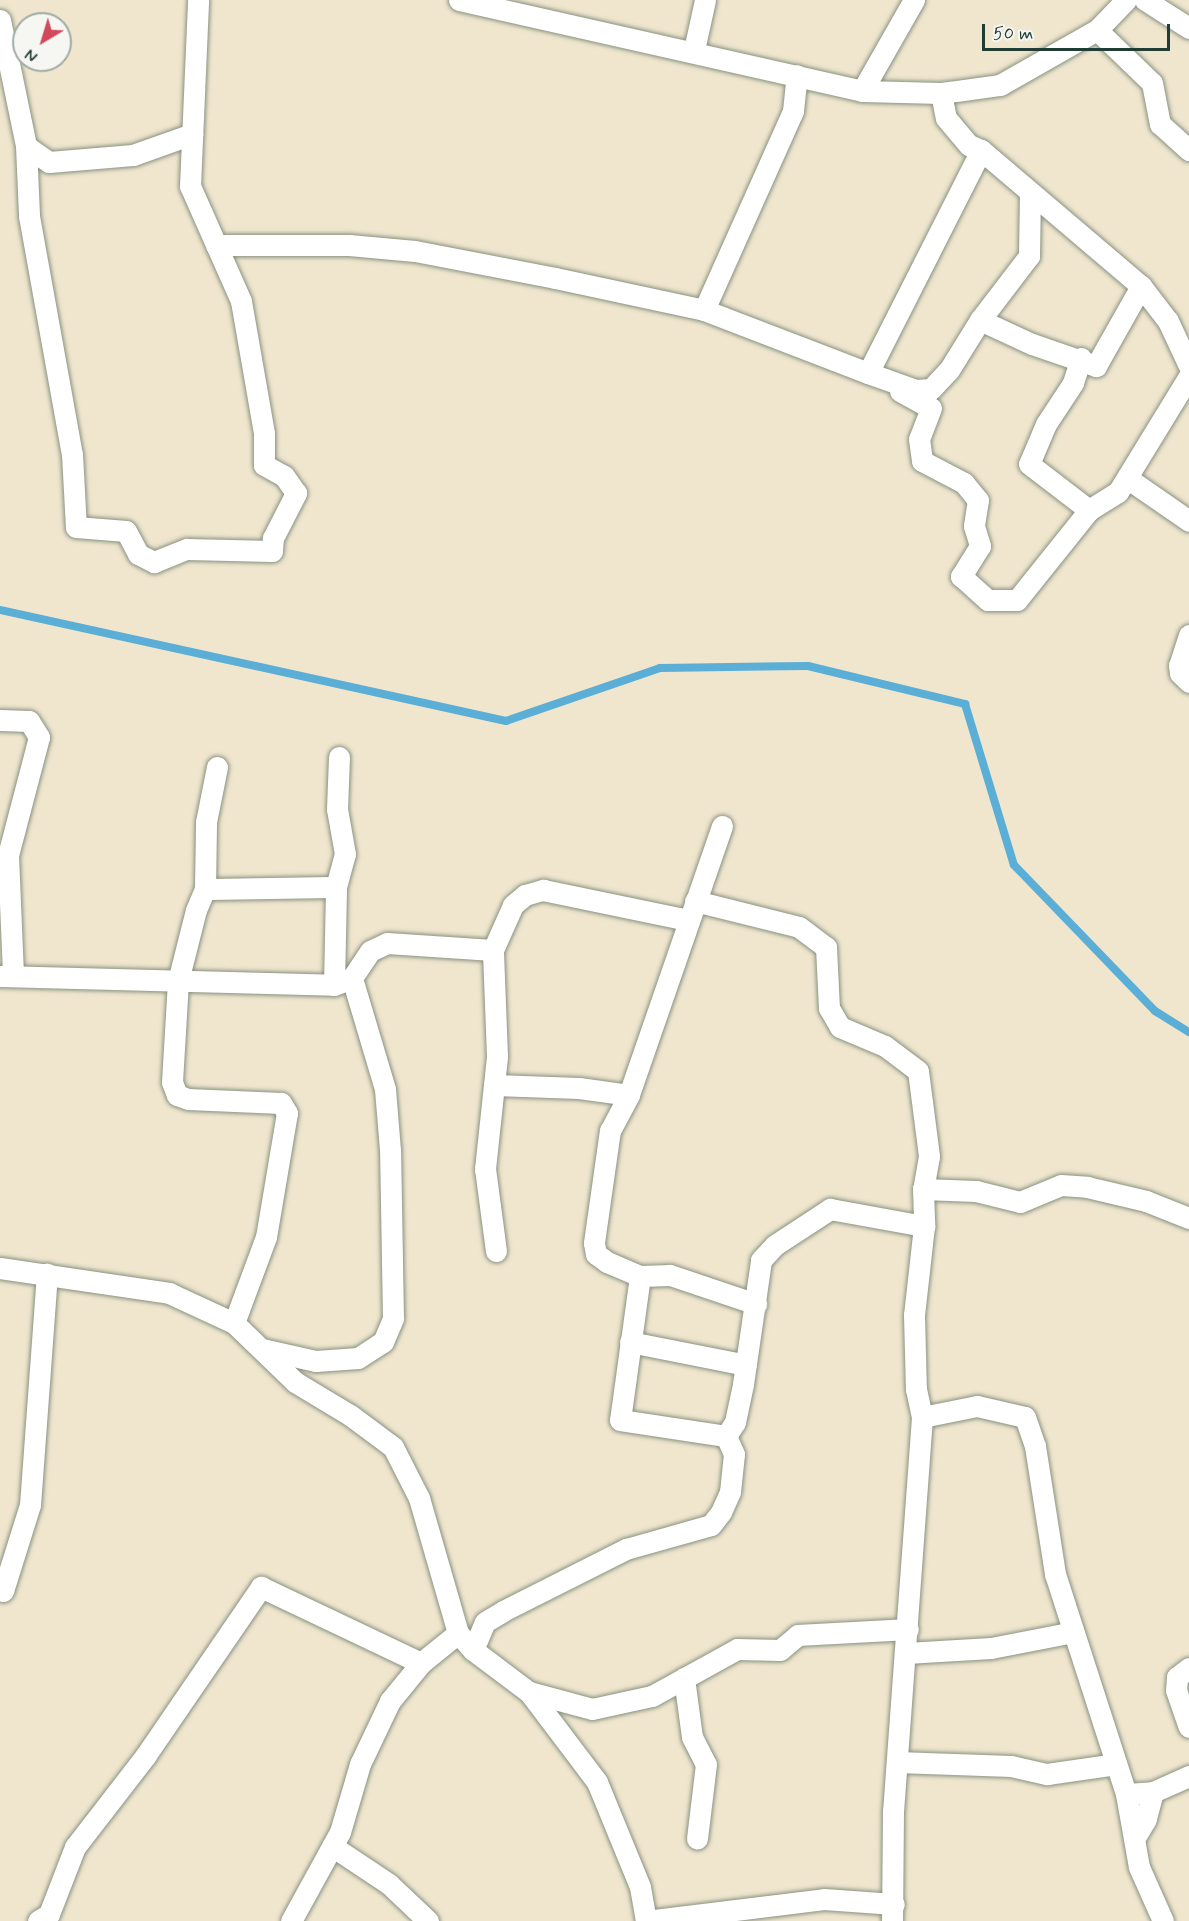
<!DOCTYPE html>
<html>
<head>
<meta charset="utf-8">
<style>
	body { margin:0 }
	#map { position:relative; width:1189px; height:1921px; overflow:hidden; background:#f0e6ce; font-family:Mynerve,sans-serif }
	div>[style] { position:absolute }
	.stream>* { height:8px; margin:-4px; padding:0 4px; transform-origin:4px; border-radius:4px; background:#5baed6 }
	.roads { filter:drop-shadow(0 0 2px #889281) drop-shadow(0 0 2px #889281) }
	.street>* { height:21px; margin:-10.5px; padding:0 10.5px; transform-origin:10.5px; border-radius:10.5px; background:#fff }
	span { translate:-50% -50%; white-space:nowrap; text-align:center; line-height:1.15; -webkit-text-stroke:6px #f6f6f2; paint-order:stroke }
	.north { position:absolute; left:12px; top:12px; width:60px; height:60px; box-sizing:border-box; background:#f6f6f2; border:2px solid #a0aca6; border-radius:50%; rotate:218deg; font-size:16px; font-weight:700; line-height:24px; text-align:center; color:#1f3d34 }
	.north::after { content:''; display:block; margin:auto; width:21px; height:27px; background:#d1495b; clip-path:polygon(50% 0,100% 100%,50% 72%,0 100%) }
	.scale { position:absolute; left:982px; top:24px; width:188px; height:27px; box-sizing:border-box; border:3px solid #1f3d34; border-top:0; padding-left:8px; font-size:18px; line-height:21px; white-space:nowrap; color:#1f3d34; -webkit-text-stroke:4px #f6f6f2; paint-order:stroke }
</style>
</head>
<body>
<div id="map">
	<div class="stream">
		<div style="left:0;top:610px;width:518px;rotate:12.37deg"></div>
		<div style="left:506px;top:721px;width:163px;rotate:-19deg"></div>
		<div style="left:660px;top:668px;width:148px;rotate:-0.8deg"></div>
		<div style="left:808px;top:666px;width:162px;rotate:13.6deg"></div>
		<div style="left:965px;top:704px;width:168px;rotate:73.1deg"></div>
		<div style="left:1014px;top:865px;width:203px;rotate:46deg"></div>
		<div style="left:1155px;top:1011px;width:40px;rotate:32deg"></div>
	</div>
	<div class="roads">
		<div class="street">
			<div style="left:459px;top:0;width:413px;rotate:12.7deg"></div>
			<div style="left:862px;top:91px;width:79px;rotate:1.5deg"></div>
			<div style="left:941px;top:93px;width:60px;rotate:-7.7deg"></div>
			<div style="left:1000px;top:85px;width:112px;rotate:-29.6deg"></div>
			<div style="left:1097px;top:30px;width:42px;rotate:-46deg"></div>
			<div style="left:1145px;top:0;width:52px;rotate:32.5deg"></div>
			<div style="left:0;top:20px;width:129px;rotate:78.3deg"></div>
			<div style="left:26px;top:146px;width:70px;rotate:87.5deg"></div>
			<div style="left:29px;top:216px;width:242px;rotate:79.8deg"></div>
			<div style="left:72px;top:454px;width:73px;rotate:86.9deg"></div>
			<div style="left:76px;top:527px;width:50px;rotate:4.6deg"></div>
			<div style="left:126px;top:531px;width:26px;rotate:62deg"></div>
			<div style="left:138px;top:554px;width:18px;rotate:27deg"></div>
			<div style="left:154px;top:562px;width:35px;rotate:-22deg"></div>
			<div style="left:187px;top:549px;width:85px;rotate:1.3deg"></div>
			<div style="left:272px;top:551px;width:13px;rotate:-86deg"></div>
			<div style="left:273px;top:538px;width:51px;rotate:-62.9deg"></div>
			<div style="left:296px;top:493px;width:21px;rotate:-125deg"></div>
			<div style="left:284px;top:476px;width:23px;rotate:-151deg"></div>
			<div style="left:264px;top:465px;width:32px;rotate:-90deg"></div>
			<div style="left:264px;top:433px;width:134px;rotate:-99.9deg"></div>
			<div style="left:241px;top:301px;width:126px;rotate:-113.9deg"></div>
			<div style="left:190px;top:186px;width:186px;rotate:-87.5deg"></div>
			<div style="left:1097px;top:30px;width:76px;rotate:43.9deg"></div>
			<div style="left:1152px;top:83px;width:42px;rotate:79deg"></div>
			<div style="left:1160px;top:124px;width:39px;rotate:42deg"></div>
			<div style="left:694px;top:50px;width:51px;rotate:-77.6deg"></div>
			<div style="left:862px;top:91px;width:105px;rotate:-60.3deg"></div>
			<div style="left:941px;top:93px;width:25px;rotate:79deg"></div>
			<div style="left:946px;top:118px;width:35px;rotate:50deg"></div>
			<div style="left:969px;top:145px;width:13px;rotate:23deg"></div>
			<div style="left:981px;top:150px;width:210px;rotate:40.4deg"></div>
			<div style="left:1141px;top:286px;width:44px;rotate:52.4deg"></div>
			<div style="left:1168px;top:321px;width:50px;rotate:65deg"></div>
			<div style="left:26px;top:146px;width:28px;rotate:35deg"></div>
			<div style="left:49px;top:162px;width:84px;rotate:-4.8deg"></div>
			<div style="left:133px;top:155px;width:63px;rotate:-19.6deg"></div>
			<div style="left:216px;top:245px;width:133px"></div>
			<div style="left:349px;top:245px;width:66px;rotate:5.2deg"></div>
			<div style="left:415px;top:251px;width:143px;rotate:10.9deg"></div>
			<div style="left:555px;top:278px;width:152px;rotate:12.1deg"></div>
			<div style="left:704px;top:310px;width:176px;rotate:21deg"></div>
			<div style="left:868px;top:373px;width:51px;rotate:19.5deg"></div>
			<div style="left:916px;top:390px;width:15px;rotate:-4deg"></div>
			<div style="left:931px;top:389px;width:26px;rotate:-47deg"></div>
			<div style="left:949px;top:370px;width:59px;rotate:-58.2deg"></div>
			<div style="left:980px;top:320px;width:81px;rotate:-52.6deg"></div>
			<div style="left:1029px;top:256px;width:61px;rotate:-89.1deg"></div>
			<div style="left:704px;top:310px;width:218px;rotate:-65.9deg"></div>
			<div style="left:793px;top:111px;width:36px;rotate:-84deg"></div>
			<div style="left:980px;top:320px;width:57px;rotate:24.8deg"></div>
			<div style="left:1032px;top:344px;width:68px;rotate:19deg"></div>
			<div style="left:1096px;top:366px;width:92px;rotate:-60.6deg"></div>
			<div style="left:1081px;top:358px;width:26px;rotate:108deg"></div>
			<div style="left:1073px;top:383px;width:49px;rotate:123.4deg"></div>
			<div style="left:1046px;top:424px;width:43px;rotate:113deg"></div>
			<div style="left:1029px;top:464px;width:76px;rotate:37.5deg"></div>
			<div style="left:868px;top:373px;width:250px;rotate:-63.1deg"></div>
			<div style="left:900px;top:391px;width:35px;rotate:29deg"></div>
			<div style="left:931px;top:408px;width:33px;rotate:111deg"></div>
			<div style="left:919px;top:439px;width:22px;rotate:82deg"></div>
			<div style="left:922px;top:461px;width:47px;rotate:27.6deg"></div>
			<div style="left:964px;top:483px;width:22px;rotate:51deg"></div>
			<div style="left:978px;top:500px;width:26px;rotate:99deg"></div>
			<div style="left:974px;top:526px;width:21px;rotate:73deg"></div>
			<div style="left:980px;top:546px;width:36px;rotate:122deg"></div>
			<div style="left:961px;top:576px;width:36px;rotate:42deg"></div>
			<div style="left:988px;top:600px;width:29px"></div>
			<div style="left:1017px;top:600px;width:115px;rotate:-51.3deg"></div>
			<div style="left:1089px;top:510px;width:34px;rotate:-32deg"></div>
			<div style="left:1118px;top:492px;width:136px;rotate:-58.5deg"></div>
			<div style="left:1127px;top:478px;width:75px;rotate:34.7deg"></div>
			<div style="left:1189px;top:635px;width:32px;rotate:108deg"></div>
			<div style="left:1179px;top:665px;width:8px;rotate:83deg"></div>
			<div style="left:1180px;top:673px;width:13px;rotate:45deg"></div>
			<div style="left:0;top:720px;width:29px;rotate:2deg"></div>
			<div style="left:29px;top:721px;width:19px;rotate:58deg"></div>
			<div style="left:39px;top:737px;width:122px;rotate:104.7deg"></div>
			<div style="left:8px;top:855px;width:121px;rotate:87.6deg"></div>
			<div style="left:722px;top:826px;width:285px;rotate:109.1deg"></div>
			<div style="left:629px;top:1095px;width:40px;rotate:118deg"></div>
			<div style="left:610px;top:1130px;width:114px;rotate:98.1deg"></div>
			<div style="left:594px;top:1243px;width:11px;rotate:80deg"></div>
			<div style="left:596px;top:1254px;width:14px;rotate:36deg"></div>
			<div style="left:607px;top:1262px;width:36px;rotate:23deg"></div>
			<div style="left:640px;top:1276px;width:30px;rotate:-2deg"></div>
			<div style="left:670px;top:1275px;width:91px;rotate:18.6deg"></div>
			<div style="left:205px;top:889px;width:67px;rotate:-89.1deg"></div>
			<div style="left:206px;top:822px;width:56px;rotate:-78.7deg"></div>
			<div style="left:695px;top:901px;width:107px;rotate:14deg"></div>
			<div style="left:799px;top:927px;width:34px;rotate:37deg"></div>
			<div style="left:826px;top:947px;width:61px;rotate:87.2deg"></div>
			<div style="left:829px;top:1008px;width:22px;rotate:60deg"></div>
			<div style="left:840px;top:1027px;width:49px;rotate:22.9deg"></div>
			<div style="left:885px;top:1046px;width:41px;rotate:37.1deg"></div>
			<div style="left:918px;top:1071px;width:86px;rotate:82.6deg"></div>
			<div style="left:929px;top:1156px;width:34px;rotate:100deg"></div>
			<div style="left:923px;top:1189px;width:37px;rotate:88deg"></div>
			<div style="left:924px;top:1226px;width:90px;rotate:96.4deg"></div>
			<div style="left:914px;top:1315px;width:74px;rotate:88.5deg"></div>
			<div style="left:916px;top:1389px;width:29px;rotate:78deg"></div>
			<div style="left:922px;top:1417px;width:394px;rotate:94.2deg"></div>
			<div style="left:893px;top:1810px;width:111px;rotate:90.5deg"></div>
			<div style="left:0;top:976px;width:334px;rotate:1.5deg"></div>
			<div style="left:334px;top:985px;width:19px;rotate:-21deg"></div>
			<div style="left:352px;top:978px;width:32px;rotate:-56deg"></div>
			<div style="left:370px;top:951px;width:19px;rotate:-25deg"></div>
			<div style="left:387px;top:943px;width:106px;rotate:3.8deg"></div>
			<div style="left:334px;top:985px;width:98px;rotate:-88.8deg"></div>
			<div style="left:336px;top:887px;width:34px;rotate:-75deg"></div>
			<div style="left:345px;top:854px;width:46px;rotate:-100.1deg"></div>
			<div style="left:337px;top:809px;width:52px;rotate:-87.8deg"></div>
			<div style="left:494px;top:1085px;width:85px;rotate:2deg"></div>
			<div style="left:579px;top:1088px;width:50px;rotate:8deg"></div>
			<div style="left:923px;top:1189px;width:53px;rotate:2.2deg"></div>
			<div style="left:976px;top:1191px;width:45px;rotate:14deg"></div>
			<div style="left:1020px;top:1202px;width:44px;rotate:-22.5deg"></div>
			<div style="left:1061px;top:1185px;width:26px;rotate:4deg"></div>
			<div style="left:1087px;top:1187px;width:61px;rotate:13.3deg"></div>
			<div style="left:1146px;top:1201px;width:46px;rotate:21.6deg"></div>
			<div style="left:496px;top:1251px;width:83px;rotate:-97.6deg"></div>
			<div style="left:485px;top:1169px;width:114px;rotate:-83.9deg"></div>
			<div style="left:497px;top:1056px;width:106px;rotate:-92.2deg"></div>
			<div style="left:493px;top:950px;width:49px;rotate:-66deg"></div>
			<div style="left:513px;top:905px;width:16px;rotate:-40deg"></div>
			<div style="left:525px;top:895px;width:19px;rotate:-16deg"></div>
			<div style="left:543px;top:890px;width:148px;rotate:11.7deg"></div>
			<div style="left:0;top:1268px;width:171px;rotate:8.4deg"></div>
			<div style="left:169px;top:1293px;width:72px;rotate:24.8deg"></div>
			<div style="left:234px;top:1323px;width:85px;rotate:44deg"></div>
			<div style="left:295px;top:1382px;width:64px;rotate:31deg"></div>
			<div style="left:350px;top:1415px;width:54px;rotate:36.7deg"></div>
			<div style="left:393px;top:1447px;width:57px;rotate:63deg"></div>
			<div style="left:419px;top:1498px;width:141px;rotate:73.9deg"></div>
			<div style="left:458px;top:1633px;width:23px;rotate:49deg"></div>
			<div style="left:473px;top:1650px;width:70px;rotate:36.9deg"></div>
			<div style="left:529px;top:1692px;width:113px;rotate:52.9deg"></div>
			<div style="left:597px;top:1782px;width:113px;rotate:67.7deg"></div>
			<div style="left:640px;top:1887px;width:35px;rotate:80deg"></div>
			<div style="left:640px;top:1276px;width:145px;rotate:97.9deg"></div>
			<div style="left:620px;top:1420px;width:107px;rotate:8.6deg"></div>
			<div style="left:234px;top:1323px;width:92px;rotate:-69.6deg"></div>
			<div style="left:266px;top:1237px;width:126px;rotate:-80.4deg"></div>
			<div style="left:287px;top:1113px;width:12px;rotate:-121deg"></div>
			<div style="left:281px;top:1103px;width:93px;rotate:-177.5deg"></div>
			<div style="left:188px;top:1099px;width:12px;rotate:-160deg"></div>
			<div style="left:177px;top:1095px;width:14px;rotate:-111deg"></div>
			<div style="left:172px;top:1082px;width:101px;rotate:-86.6deg"></div>
			<div style="left:178px;top:981px;width:73px;rotate:-75.8deg"></div>
			<div style="left:196px;top:910px;width:23px;rotate:-67deg"></div>
			<div style="left:205px;top:889px;width:131px;rotate:-0.9deg"></div>
			<div style="left:630px;top:1342px;width:118px;rotate:11.2deg"></div>
			<div style="left:262px;top:1349px;width:55px;rotate:12.5deg"></div>
			<div style="left:316px;top:1361px;width:42px;rotate:-4.1deg"></div>
			<div style="left:358px;top:1358px;width:30px;rotate:-33deg"></div>
			<div style="left:383px;top:1342px;width:26px;rotate:-67deg"></div>
			<div style="left:393px;top:1318px;width:168px;rotate:-91deg"></div>
			<div style="left:390px;top:1150px;width:61px;rotate:-94.7deg"></div>
			<div style="left:385px;top:1089px;width:116px;rotate:-106.6deg"></div>
			<div style="left:922px;top:1417px;width:56px;rotate:-11.3deg"></div>
			<div style="left:977px;top:1406px;width:49px;rotate:12.9deg"></div>
			<div style="left:1025px;top:1417px;width:31px;rotate:71deg"></div>
			<div style="left:1035px;top:1446px;width:130px;rotate:81.1deg"></div>
			<div style="left:1055px;top:1574px;width:231px;rotate:72.1deg"></div>
			<div style="left:1126px;top:1794px;width:74px;rotate:79.9deg"></div>
			<div style="left:1139px;top:1867px;width:59px;rotate:66deg"></div>
			<div style="left:3px;top:1591px;width:90px;rotate:-72.6deg"></div>
			<div style="left:30px;top:1505px;width:232px;rotate:-85.8deg"></div>
			<div style="left:473px;top:1650px;width:30px;rotate:-67deg"></div>
			<div style="left:485px;top:1622px;width:21px;rotate:-31deg"></div>
			<div style="left:503px;top:1611px;width:138px;rotate:-26.8deg"></div>
			<div style="left:626px;top:1549px;width:88px;rotate:-15.8deg"></div>
			<div style="left:711px;top:1525px;width:16px;rotate:-52deg"></div>
			<div style="left:721px;top:1512px;width:22px;rotate:-66deg"></div>
			<div style="left:730px;top:1492px;width:38px;rotate:-84deg"></div>
			<div style="left:734px;top:1454px;width:20px;rotate:-114deg"></div>
			<div style="left:726px;top:1436px;width:17px;rotate:-57deg"></div>
			<div style="left:735px;top:1422px;width:39px;rotate:-78deg"></div>
			<div style="left:743px;top:1384px;width:125px;rotate:-81.7deg"></div>
			<div style="left:761px;top:1260px;width:21px;rotate:-47deg"></div>
			<div style="left:775px;top:1245px;width:66px;rotate:-33.2deg"></div>
			<div style="left:830px;top:1209px;width:96px;rotate:10.3deg"></div>
			<div style="left:906px;top:1653px;width:85px;rotate:-3.4deg"></div>
			<div style="left:991px;top:1648px;width:84px;rotate:-11deg"></div>
			<div style="left:1189px;top:1668px;width:15px;rotate:143deg"></div>
			<div style="left:1177px;top:1677px;width:13px;rotate:94deg"></div>
			<div style="left:1176px;top:1690px;width:39px;rotate:71deg"></div>
			<div style="left:684px;top:1678px;width:60px;rotate:82.3deg"></div>
			<div style="left:692px;top:1737px;width:30px;rotate:63deg"></div>
			<div style="left:706px;top:1764px;width:75px;rotate:96.9deg"></div>
			<div style="left:529px;top:1692px;width:65px;rotate:15.1deg"></div>
			<div style="left:592px;top:1709px;width:61px;rotate:-12.2deg"></div>
			<div style="left:652px;top:1696px;width:97px;rotate:-28.9deg"></div>
			<div style="left:737px;top:1649px;width:43px;rotate:1.3deg"></div>
			<div style="left:780px;top:1650px;width:23px;rotate:-40deg"></div>
			<div style="left:798px;top:1635px;width:110px;rotate:-3.1deg"></div>
			<div style="left:897px;top:1762px;width:114px;rotate:2deg"></div>
			<div style="left:1011px;top:1766px;width:37px;rotate:13deg"></div>
			<div style="left:1047px;top:1774px;width:70px;rotate:-8.2deg"></div>
			<div style="left:1153px;top:1792px;width:39px;rotate:-24deg"></div>
			<div style="left:1126px;top:1794px;width:27px;rotate:-4deg"></div>
			<div style="left:1153px;top:1792px;width:28px;rotate:105deg"></div>
			<div style="left:1146px;top:1819px;width:21px;rotate:121deg"></div>
			<div style="left:332px;top:1846px;width:69px;rotate:33.7deg"></div>
			<div style="left:389px;top:1884px;width:54px;rotate:43.5deg"></div>
			<div style="left:38px;top:1921px;width:13px;rotate:-32deg"></div>
			<div style="left:49px;top:1914px;width:72px;rotate:-68.8deg"></div>
			<div style="left:75px;top:1847px;width:116px;rotate:-52.3deg"></div>
			<div style="left:146px;top:1755px;width:204px;rotate:-55.6deg"></div>
			<div style="left:261px;top:1587px;width:177px;rotate:25.4deg"></div>
			<div style="left:291px;top:1921px;width:102px;rotate:-61.2deg"></div>
			<div style="left:340px;top:1832px;width:71px;rotate:-73.6deg"></div>
			<div style="left:360px;top:1764px;width:70px;rotate:-64.5deg"></div>
			<div style="left:390px;top:1701px;width:49px;rotate:-50.8deg"></div>
			<div style="left:421px;top:1663px;width:48px;rotate:-39deg"></div>
			<div style="left:646px;top:1921px;width:179px;rotate:-7deg"></div>
			<div style="left:824px;top:1899px;width:70px;rotate:4.1deg"></div>
		</div>
	</div>
	<div class="north">N</div>
	<div class="scale">50 m</div>
</div>
</body>
</html>
